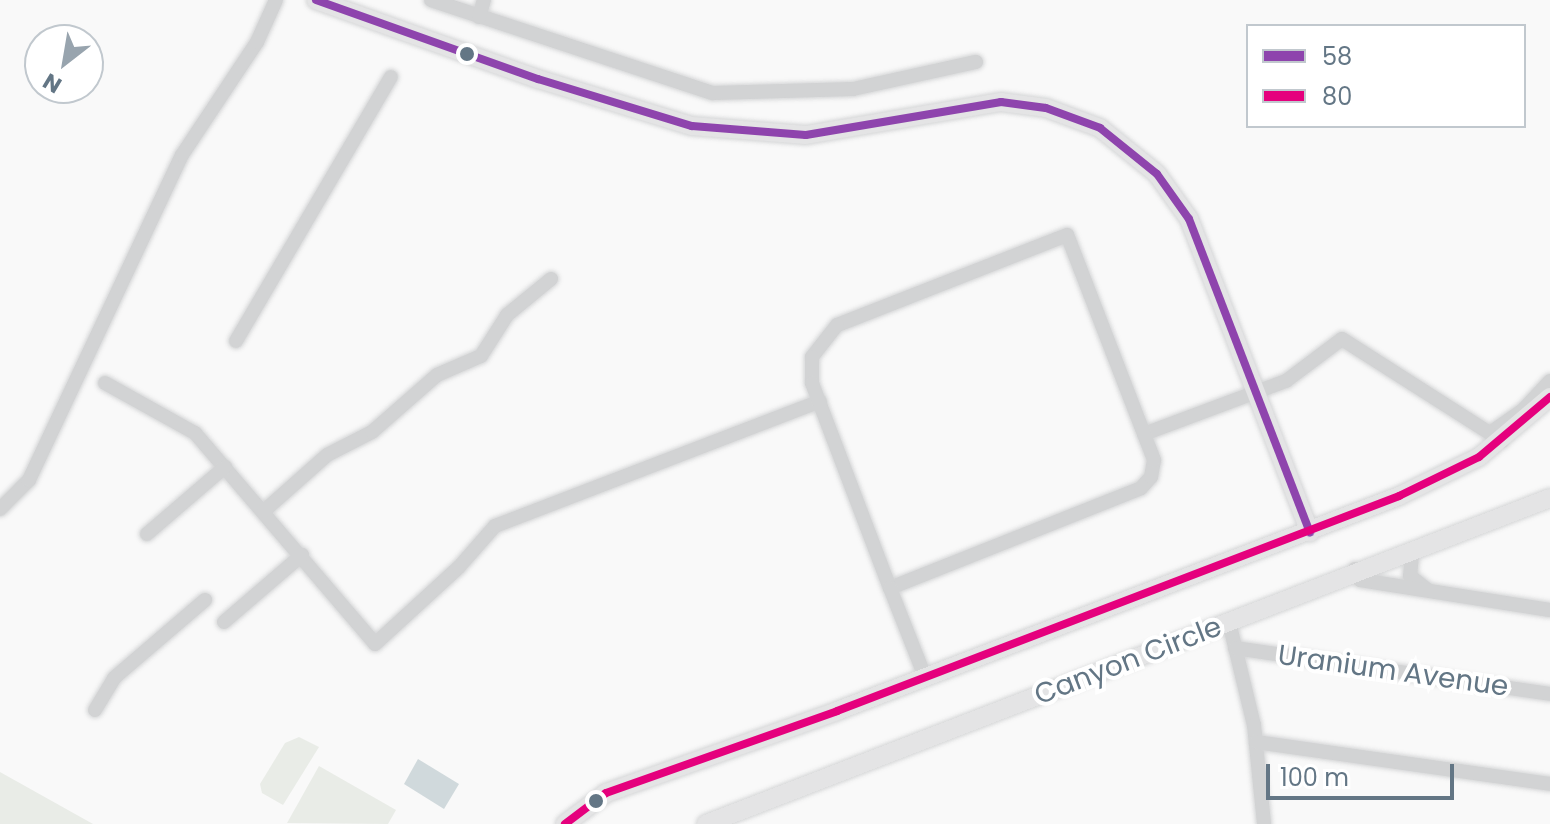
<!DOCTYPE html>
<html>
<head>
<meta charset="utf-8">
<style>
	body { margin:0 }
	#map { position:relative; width:1550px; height:824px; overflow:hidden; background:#f9f9f9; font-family:Poppins,sans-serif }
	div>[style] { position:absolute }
	.green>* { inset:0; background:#e9ece7 }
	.water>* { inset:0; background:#d0d9dc }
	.roads { filter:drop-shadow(0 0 2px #d5d6d7) drop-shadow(0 0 2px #d5d6d7) }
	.street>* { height:14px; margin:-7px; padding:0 7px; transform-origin:7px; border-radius:7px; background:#d2d3d4 }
	.secondary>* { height:18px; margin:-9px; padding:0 9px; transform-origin:9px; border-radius:9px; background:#e4e4e5 }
	.bus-1>* { height:8px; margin:-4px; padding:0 4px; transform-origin:4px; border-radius:4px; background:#8e44ad }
	.bus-2>* { height:8px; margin:-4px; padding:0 4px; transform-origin:4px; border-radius:4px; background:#e5007d }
	.dots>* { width:22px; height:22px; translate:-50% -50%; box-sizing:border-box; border:4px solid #fff; border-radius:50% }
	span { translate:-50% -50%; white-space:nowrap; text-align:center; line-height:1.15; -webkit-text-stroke:8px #fff; paint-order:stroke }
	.street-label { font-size:28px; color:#637685 }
	.legend { position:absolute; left:1246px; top:24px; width:280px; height:104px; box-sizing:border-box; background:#fff; border:2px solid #c1c8ce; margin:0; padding:10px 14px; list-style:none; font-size:24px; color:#637685 }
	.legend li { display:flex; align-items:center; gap:16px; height:40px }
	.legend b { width:40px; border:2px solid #c1c8ce }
	.north { position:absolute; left:24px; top:24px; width:80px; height:80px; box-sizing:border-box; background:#fff; border:2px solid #c1c8ce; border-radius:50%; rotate:211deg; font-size:22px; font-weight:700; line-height:32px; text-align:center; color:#637685 }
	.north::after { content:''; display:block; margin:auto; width:28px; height:36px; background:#98a4ae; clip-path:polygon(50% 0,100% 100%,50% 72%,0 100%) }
	.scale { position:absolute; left:1266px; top:764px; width:188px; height:36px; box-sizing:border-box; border:4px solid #637685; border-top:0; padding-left:10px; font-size:24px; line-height:28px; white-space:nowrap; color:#637685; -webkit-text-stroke:6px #fff; paint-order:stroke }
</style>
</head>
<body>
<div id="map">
	<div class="green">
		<div style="clip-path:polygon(299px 737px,319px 747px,283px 805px,262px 793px,260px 784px,285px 743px)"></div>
		<div style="clip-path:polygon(319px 766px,396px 810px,388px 824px,287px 823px)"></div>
		<div style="clip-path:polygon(0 772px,93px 824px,0 824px)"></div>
	</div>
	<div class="water">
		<div style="clip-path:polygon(418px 759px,459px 784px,444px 809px,404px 784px)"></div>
	</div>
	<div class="roads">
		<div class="street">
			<div style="left:431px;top:0;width:297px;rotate:18.3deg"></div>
			<div style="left:713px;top:93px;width:140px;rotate:-1.6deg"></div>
			<div style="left:853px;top:89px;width:126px;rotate:-12.4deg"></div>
			<div style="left:479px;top:17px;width:18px;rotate:-74deg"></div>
			<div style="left:236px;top:341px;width:306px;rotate:-59.6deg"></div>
			<div style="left:105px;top:383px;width:103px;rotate:29.1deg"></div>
			<div style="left:195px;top:433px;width:277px;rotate:49.5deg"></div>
			<div style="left:375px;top:644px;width:114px;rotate:-42.5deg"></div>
			<div style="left:459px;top:567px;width:55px;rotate:-48.7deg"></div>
			<div style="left:495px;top:526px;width:348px;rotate:-21deg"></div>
			<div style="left:1490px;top:433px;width:39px;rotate:-35deg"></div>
			<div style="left:1522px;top:411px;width:41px;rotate:-47deg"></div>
			<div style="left:1144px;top:434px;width:152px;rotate:-20.5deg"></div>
			<div style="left:1286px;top:381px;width:70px;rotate:-36.9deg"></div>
			<div style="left:1342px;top:339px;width:190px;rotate:32.5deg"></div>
			<div style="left:0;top:509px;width:41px;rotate:-45deg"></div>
			<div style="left:29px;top:480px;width:359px;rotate:-64.8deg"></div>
			<div style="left:182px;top:155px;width:136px;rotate:-56.4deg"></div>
			<div style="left:257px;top:42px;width:46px;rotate:-65.7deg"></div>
			<div style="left:264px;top:511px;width:84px;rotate:-41.6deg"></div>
			<div style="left:327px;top:455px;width:51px;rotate:-27.1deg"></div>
			<div style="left:372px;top:432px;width:86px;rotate:-41.2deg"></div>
			<div style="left:437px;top:375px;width:48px;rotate:-23.4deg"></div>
			<div style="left:481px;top:356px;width:49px;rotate:-57.6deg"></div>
			<div style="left:507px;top:315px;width:57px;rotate:-39.3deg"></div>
			<div style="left:147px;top:534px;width:103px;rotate:-40.7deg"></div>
			<div style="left:1419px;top:548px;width:9px;rotate:139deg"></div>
			<div style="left:1412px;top:554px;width:22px;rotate:95deg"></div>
			<div style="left:1410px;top:576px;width:23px;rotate:38deg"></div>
			<div style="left:1355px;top:569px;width:12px;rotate:66deg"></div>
			<div style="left:1360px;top:580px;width:192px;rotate:9deg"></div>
			<div style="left:890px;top:588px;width:270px;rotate:-21.7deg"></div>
			<div style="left:1141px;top:488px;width:15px;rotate:-48deg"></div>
			<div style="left:1151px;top:477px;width:17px;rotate:-80deg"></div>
			<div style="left:1154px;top:460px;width:241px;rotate:-111.1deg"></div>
			<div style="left:1067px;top:235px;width:247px;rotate:158.6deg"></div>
			<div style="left:837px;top:325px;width:41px;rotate:128deg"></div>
			<div style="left:812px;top:357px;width:26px;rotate:90deg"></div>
			<div style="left:812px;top:383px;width:219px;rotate:69.2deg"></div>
			<div style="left:890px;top:588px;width:96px;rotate:68.5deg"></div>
			<div style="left:224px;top:622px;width:103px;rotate:-40.7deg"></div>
			<div style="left:1229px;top:622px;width:106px;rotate:76.4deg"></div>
			<div style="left:1254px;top:725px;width:100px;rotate:84.2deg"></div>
			<div style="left:1235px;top:648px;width:318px;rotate:8.3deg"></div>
			<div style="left:95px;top:710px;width:37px;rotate:-59deg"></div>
			<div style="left:114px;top:678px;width:120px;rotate:-40.6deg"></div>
			<div style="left:1256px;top:742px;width:297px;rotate:8.1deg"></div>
		</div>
		<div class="secondary">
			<div style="left:316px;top:0;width:236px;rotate:19.6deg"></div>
			<div style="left:538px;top:79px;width:161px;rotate:17deg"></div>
			<div style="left:692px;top:126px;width:114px;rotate:4.5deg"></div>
			<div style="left:806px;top:135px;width:198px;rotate:-9.6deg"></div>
			<div style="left:1001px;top:102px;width:45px;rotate:7.6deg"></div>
			<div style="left:1046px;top:108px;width:58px;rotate:20.3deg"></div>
			<div style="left:1100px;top:128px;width:73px;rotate:38.9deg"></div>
			<div style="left:1157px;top:174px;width:55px;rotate:54.6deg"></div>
			<div style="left:1189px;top:219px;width:336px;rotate:68.9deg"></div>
			<div style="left:565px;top:824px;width:51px;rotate:-37.1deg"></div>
			<div style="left:606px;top:793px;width:245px;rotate:-19.5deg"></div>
			<div style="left:837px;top:711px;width:602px;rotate:-20.93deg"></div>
			<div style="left:1399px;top:496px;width:89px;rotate:-26deg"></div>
			<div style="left:1479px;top:457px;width:93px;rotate:-40.2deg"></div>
			<div style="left:706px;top:824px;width:905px;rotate:-21.12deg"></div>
		</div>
	</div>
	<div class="bus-1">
		<div style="left:316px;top:0;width:236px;rotate:19.6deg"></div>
		<div style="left:538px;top:79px;width:161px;rotate:17deg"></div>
		<div style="left:692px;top:126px;width:114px;rotate:4.5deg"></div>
		<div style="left:806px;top:135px;width:198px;rotate:-9.6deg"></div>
		<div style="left:1001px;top:102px;width:45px;rotate:7.6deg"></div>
		<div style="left:1046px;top:108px;width:58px;rotate:20.3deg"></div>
		<div style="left:1100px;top:128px;width:73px;rotate:38.9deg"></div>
		<div style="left:1157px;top:174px;width:55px;rotate:54.6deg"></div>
		<div style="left:1189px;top:219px;width:336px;rotate:68.9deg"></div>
	</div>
	<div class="bus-2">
		<div style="left:565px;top:824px;width:51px;rotate:-37.1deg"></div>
		<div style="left:606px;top:793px;width:245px;rotate:-19.5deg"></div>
		<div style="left:837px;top:711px;width:602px;rotate:-20.93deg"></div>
		<div style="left:1399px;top:496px;width:89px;rotate:-26deg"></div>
		<div style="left:1479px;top:457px;width:93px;rotate:-40.2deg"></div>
	</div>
	<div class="dots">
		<div style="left:467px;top:54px;background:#637685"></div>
		<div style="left:596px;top:801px;background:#637685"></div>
	</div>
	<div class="street-label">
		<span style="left:1128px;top:661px;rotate:-21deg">Canyon Circle</span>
		<span style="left:1393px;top:671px;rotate:8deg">Uranium Avenue</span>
	</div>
	<ul class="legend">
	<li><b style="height:10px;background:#8e44ad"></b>58</li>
	<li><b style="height:10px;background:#e5007d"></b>80</li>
	</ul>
	<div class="north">N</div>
	<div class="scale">100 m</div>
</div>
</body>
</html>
